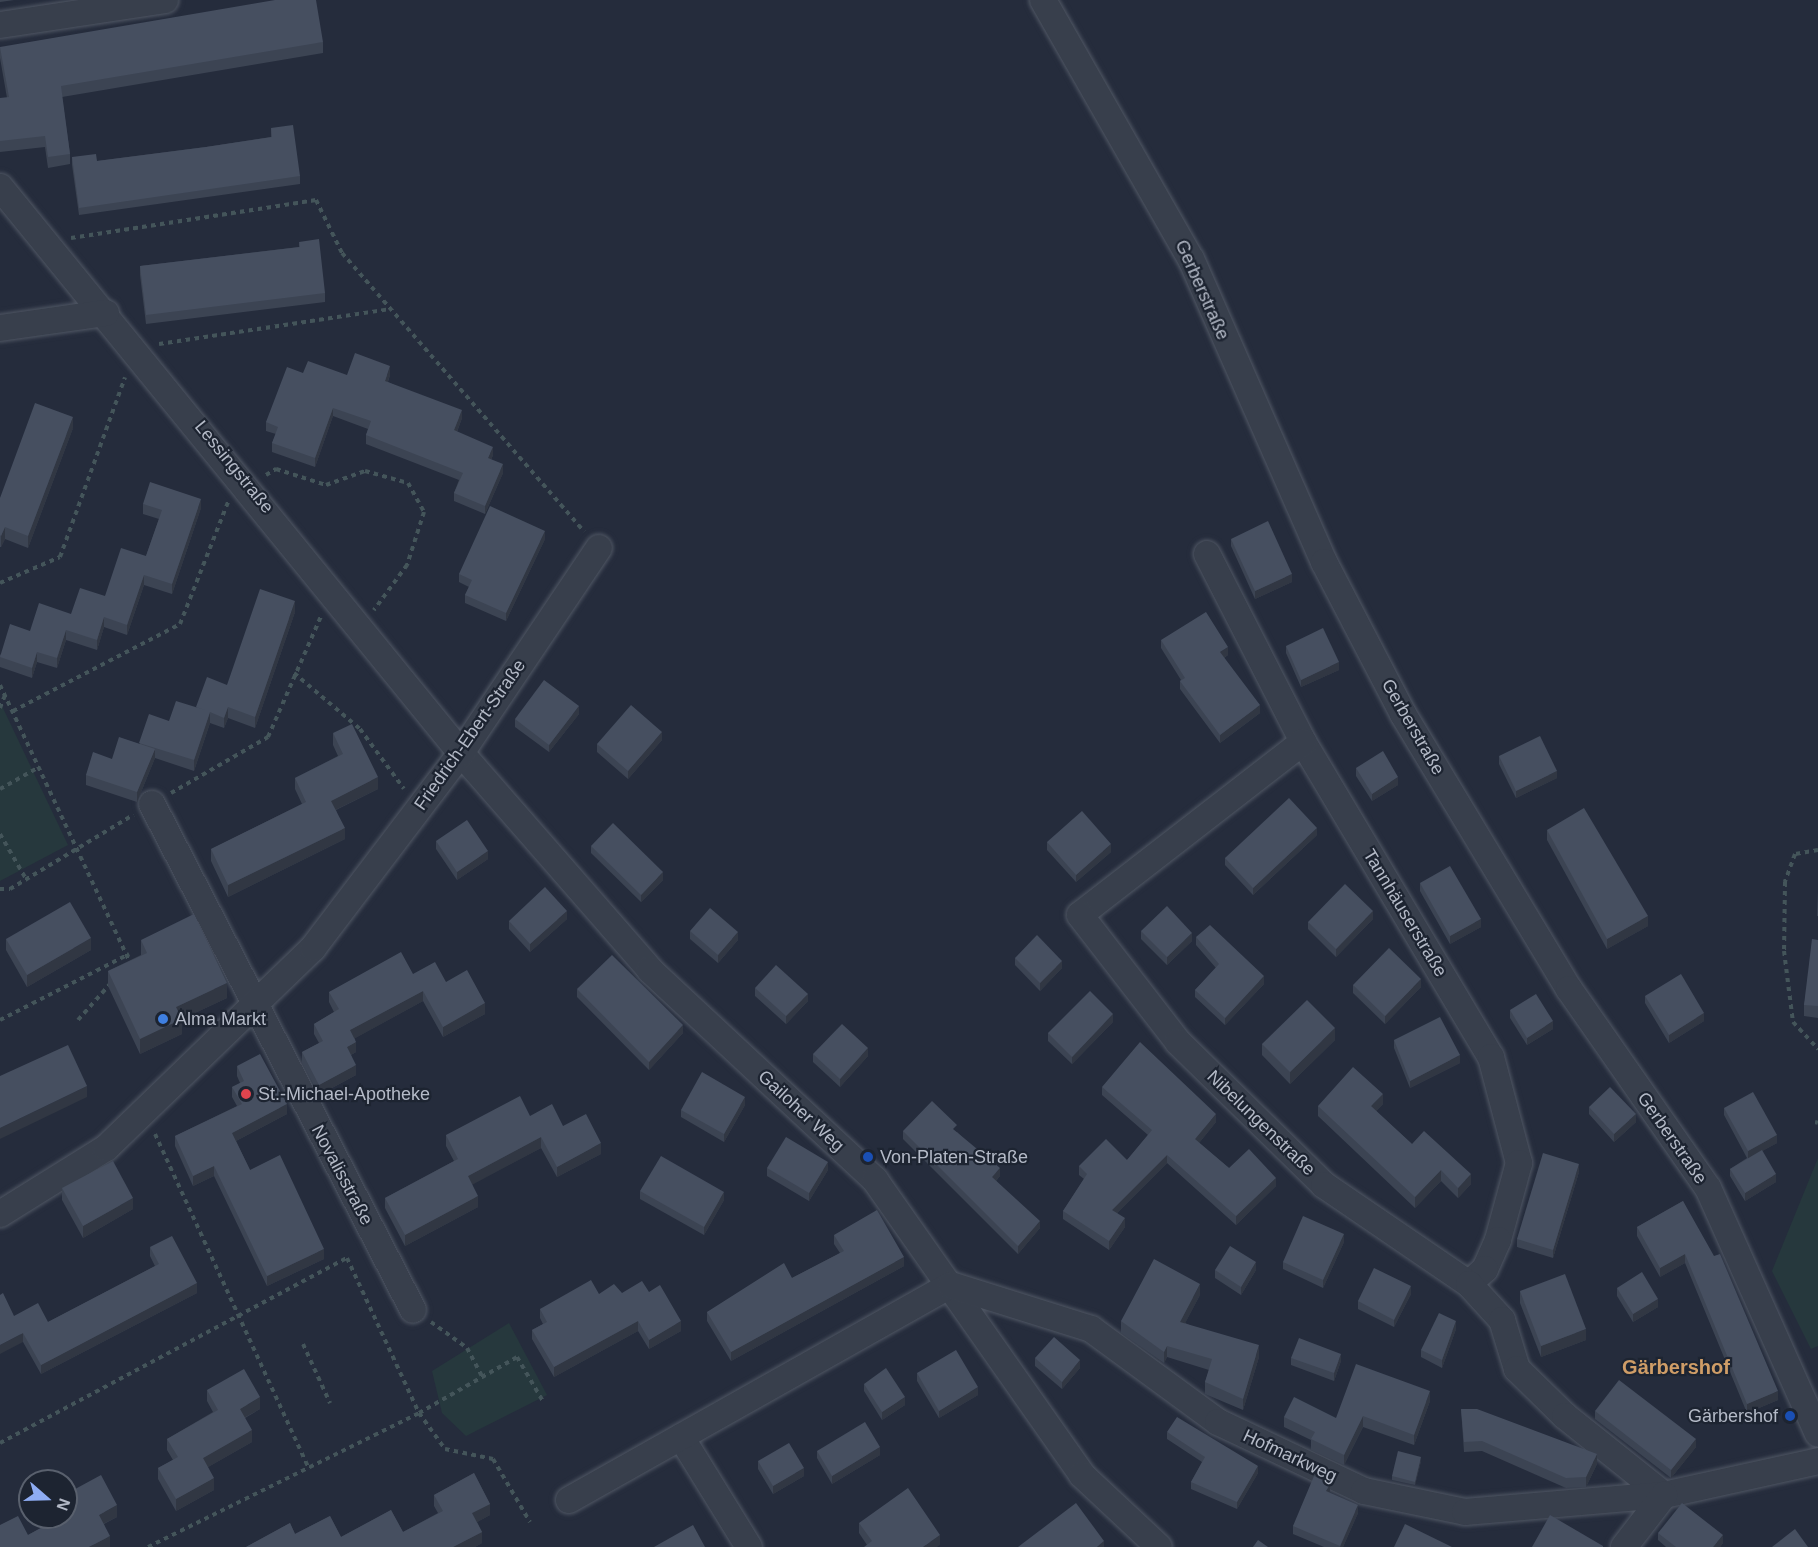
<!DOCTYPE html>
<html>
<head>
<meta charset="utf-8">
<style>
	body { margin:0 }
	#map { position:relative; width:1818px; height:1547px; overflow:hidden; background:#252c3c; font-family:Arial,sans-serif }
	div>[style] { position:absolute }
	.green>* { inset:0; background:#26383d }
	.path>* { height:4px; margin-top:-2px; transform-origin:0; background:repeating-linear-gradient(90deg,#44555a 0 4.5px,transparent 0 9px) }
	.roads { filter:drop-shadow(0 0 2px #505764) drop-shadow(0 0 2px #505764) }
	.minor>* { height:26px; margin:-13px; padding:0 13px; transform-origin:13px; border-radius:13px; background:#383f4c }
	.wall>* { inset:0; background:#3c4453 }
	.shaded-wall>* { inset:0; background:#313743 }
	.building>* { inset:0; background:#464f60 }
	.dots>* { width:16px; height:16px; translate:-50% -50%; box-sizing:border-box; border:3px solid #1d2431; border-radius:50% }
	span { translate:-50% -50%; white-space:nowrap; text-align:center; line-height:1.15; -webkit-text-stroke:4.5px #1d2431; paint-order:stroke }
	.street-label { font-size:18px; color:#b4bac7 }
	.poi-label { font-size:18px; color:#b4bac7 }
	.left { translate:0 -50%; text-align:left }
	.right { translate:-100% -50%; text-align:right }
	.neighbourhood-label { font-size:20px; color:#cf9d67; font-weight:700 }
	.north { position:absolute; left:18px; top:1469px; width:60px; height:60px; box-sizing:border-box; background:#1d2431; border:2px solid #59606d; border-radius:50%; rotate:110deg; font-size:16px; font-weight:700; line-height:24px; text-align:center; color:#b4bac7 }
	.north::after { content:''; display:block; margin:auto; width:21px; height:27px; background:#8eacf3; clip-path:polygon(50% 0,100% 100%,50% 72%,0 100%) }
</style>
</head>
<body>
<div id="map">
	<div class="green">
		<div style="clip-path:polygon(2px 706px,68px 845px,0 881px,0 707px)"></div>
		<div style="clip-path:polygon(1818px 1158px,1818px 1346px,1811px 1349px,1772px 1271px)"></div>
		<div style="clip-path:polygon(509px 1323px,547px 1395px,466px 1436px,442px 1413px,432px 1371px)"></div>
	</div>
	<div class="path">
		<div style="left:71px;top:238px;width:248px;rotate:-8.8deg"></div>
		<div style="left:316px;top:200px;width:59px;rotate:63.9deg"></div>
		<div style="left:342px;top:253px;width:369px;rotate:49deg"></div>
		<div style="left:159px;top:344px;width:235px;rotate:-8.6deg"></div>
		<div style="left:266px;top:475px;width:12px;rotate:-31deg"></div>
		<div style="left:276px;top:469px;width:52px;rotate:17.7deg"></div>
		<div style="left:326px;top:485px;width:41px;rotate:-19.7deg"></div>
		<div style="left:365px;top:471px;width:45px;rotate:15.6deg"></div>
		<div style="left:408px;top:483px;width:33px;rotate:61deg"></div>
		<div style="left:424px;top:512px;width:56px;rotate:107.8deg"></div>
		<div style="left:407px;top:565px;width:56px;rotate:126.3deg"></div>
		<div style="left:0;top:583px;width:65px;rotate:-23.4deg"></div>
		<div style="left:60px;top:557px;width:191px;rotate:-70.1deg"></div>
		<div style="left:294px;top:673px;width:87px;rotate:40.3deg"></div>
		<div style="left:360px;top:729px;width:74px;rotate:53.7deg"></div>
		<div style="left:0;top:685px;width:306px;rotate:64.9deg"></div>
		<div style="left:0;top:708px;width:14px;rotate:-69deg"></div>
		<div style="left:13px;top:711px;width:188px;rotate:-27.5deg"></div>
		<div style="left:180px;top:624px;width:131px;rotate:-68.5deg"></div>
		<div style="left:0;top:789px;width:45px;rotate:-29.4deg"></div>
		<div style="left:171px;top:793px;width:112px;rotate:-30deg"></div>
		<div style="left:268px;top:737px;width:132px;rotate:-66.3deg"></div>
		<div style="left:0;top:834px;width:52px;rotate:60deg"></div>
		<div style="left:1818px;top:850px;width:23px;rotate:170deg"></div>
		<div style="left:1795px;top:854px;width:30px;rotate:110deg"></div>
		<div style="left:1785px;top:882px;width:69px;rotate:90.8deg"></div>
		<div style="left:1784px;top:951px;width:72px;rotate:82.8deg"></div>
		<div style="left:1793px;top:1022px;width:37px;rotate:47deg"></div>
		<div style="left:0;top:889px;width:10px"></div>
		<div style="left:10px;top:889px;width:144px;rotate:-31deg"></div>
		<div style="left:0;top:1020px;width:145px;rotate:-27.1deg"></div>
		<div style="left:78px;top:1020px;width:50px;rotate:-48.3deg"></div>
		<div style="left:1815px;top:1122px;width:3px;rotate:18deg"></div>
		<div style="left:155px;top:1134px;width:369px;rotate:65.3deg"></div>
		<div style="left:431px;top:1322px;width:44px;rotate:35.8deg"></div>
		<div style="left:467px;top:1348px;width:32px;rotate:62deg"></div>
		<div style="left:303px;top:1344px;width:65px;rotate:65.4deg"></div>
		<div style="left:0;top:1443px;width:393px;rotate:-28.1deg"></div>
		<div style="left:347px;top:1258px;width:171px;rotate:65.1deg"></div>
		<div style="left:419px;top:1413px;width:44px;rotate:54.2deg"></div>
		<div style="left:445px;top:1449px;width:49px;rotate:11.8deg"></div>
		<div style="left:493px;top:1459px;width:73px;rotate:59.6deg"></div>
		<div style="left:148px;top:1547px;width:302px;rotate:-26.3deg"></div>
		<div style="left:419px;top:1413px;width:113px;rotate:-29.7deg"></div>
		<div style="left:517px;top:1357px;width:53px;rotate:59.6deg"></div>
	</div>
	<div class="roads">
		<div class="minor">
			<div style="left:1043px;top:0;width:298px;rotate:60.3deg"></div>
			<div style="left:1191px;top:259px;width:331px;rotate:66.3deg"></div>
			<div style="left:1324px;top:562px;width:171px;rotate:62.5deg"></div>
			<div style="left:1403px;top:714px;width:321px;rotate:58.9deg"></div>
			<div style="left:1569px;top:989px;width:243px;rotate:55.1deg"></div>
			<div style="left:1708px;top:1188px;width:269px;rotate:65.9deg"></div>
			<div style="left:0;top:25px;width:167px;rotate:-8.6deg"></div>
			<div style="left:0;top:187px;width:730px;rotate:50.84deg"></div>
			<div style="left:461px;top:753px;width:288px;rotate:48.9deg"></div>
			<div style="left:650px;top:970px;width:308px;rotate:43deg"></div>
			<div style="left:875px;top:1180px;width:360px;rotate:54.9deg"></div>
			<div style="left:1082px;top:1475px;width:105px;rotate:43.1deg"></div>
			<div style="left:0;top:328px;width:107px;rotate:-8.1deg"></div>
			<div style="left:1207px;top:554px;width:211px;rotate:62.9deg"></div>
			<div style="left:1303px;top:742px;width:367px;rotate:59.2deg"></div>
			<div style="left:1491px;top:1057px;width:110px;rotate:75.2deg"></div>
			<div style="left:1519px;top:1163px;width:80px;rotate:105.3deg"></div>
			<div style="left:1498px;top:1240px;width:32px;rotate:114deg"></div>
			<div style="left:1485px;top:1269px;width:22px;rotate:137deg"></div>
			<div style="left:1303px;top:742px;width:282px;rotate:142.2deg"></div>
			<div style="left:1080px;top:915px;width:160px;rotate:52.3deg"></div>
			<div style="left:1178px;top:1042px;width:204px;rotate:44.4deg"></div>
			<div style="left:1324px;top:1185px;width:176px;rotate:34.3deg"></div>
			<div style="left:1469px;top:1284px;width:49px;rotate:47.5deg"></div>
			<div style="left:1502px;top:1320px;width:51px;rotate:73deg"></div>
			<div style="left:1517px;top:1369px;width:67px;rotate:44.4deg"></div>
			<div style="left:1565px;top:1416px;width:127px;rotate:38.6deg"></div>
			<div style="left:152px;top:804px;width:569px;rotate:62.71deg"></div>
			<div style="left:0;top:1214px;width:125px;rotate:-31.9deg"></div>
			<div style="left:106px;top:1148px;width:288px;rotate:-44deg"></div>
			<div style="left:313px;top:948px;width:245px;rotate:-52.8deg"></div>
			<div style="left:461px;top:753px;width:247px;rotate:-56.1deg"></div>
			<div style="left:681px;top:1437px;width:129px;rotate:58.3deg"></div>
			<div style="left:569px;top:1500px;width:438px;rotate:-29.4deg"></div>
			<div style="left:951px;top:1285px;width:147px;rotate:17.4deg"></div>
			<div style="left:1091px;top:1329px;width:157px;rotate:36.2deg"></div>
			<div style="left:1218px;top:1422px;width:161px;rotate:25.3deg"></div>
			<div style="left:1364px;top:1491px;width:103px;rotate:11.7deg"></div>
			<div style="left:1465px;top:1512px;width:200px;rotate:-4.9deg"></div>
			<div style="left:1664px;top:1495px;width:158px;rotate:-12.4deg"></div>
			<div style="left:1624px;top:1547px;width:66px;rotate:-52.4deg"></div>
		</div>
	</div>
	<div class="wall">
		<div style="clip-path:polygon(0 0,14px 0,0 2px)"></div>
		<div style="clip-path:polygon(323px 42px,323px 53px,62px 97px,70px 154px,70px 164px,48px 168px,45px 147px,0 152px,0 98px,7px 98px,0 58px,0 47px)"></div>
		<div style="clip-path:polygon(271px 128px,300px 176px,300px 184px,79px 215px,72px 165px,72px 157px,97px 161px,206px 147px,271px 137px)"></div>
		<div style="clip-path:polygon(299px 242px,325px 293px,325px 302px,146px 324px,140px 275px,140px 266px,299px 247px)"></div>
		<div style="clip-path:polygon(347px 375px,390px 375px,388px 382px,462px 418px,457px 432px,493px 455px,491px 460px,503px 473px,485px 514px,454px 501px,454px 493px,459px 480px,366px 444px,366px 435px,368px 429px,333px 416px,315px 467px,272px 452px,272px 443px,276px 434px,266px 431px,266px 422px)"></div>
		<div style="clip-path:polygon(73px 428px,28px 548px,5px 539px,1px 547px,0 547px,0 498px)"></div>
		<div style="clip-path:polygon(143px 504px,201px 508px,172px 594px,144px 585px,127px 635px,104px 627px,97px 650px,66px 640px,57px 668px,37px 662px,32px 678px,0 667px,0 655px,30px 631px,71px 614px,105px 596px,146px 556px,159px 519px,143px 514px)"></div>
		<div style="clip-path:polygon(545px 539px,506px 621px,465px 603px,465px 595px,469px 587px,459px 582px,459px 574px)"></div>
		<div style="clip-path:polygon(1231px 539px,1292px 582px,1255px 599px,1231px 546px)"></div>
		<div style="clip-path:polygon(295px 612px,255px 728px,228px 718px,224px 728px,210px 723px,194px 771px,155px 758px,137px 802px,86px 785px,86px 775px,112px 759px,139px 744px,169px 721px,196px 708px,227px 685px)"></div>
		<div style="clip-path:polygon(1161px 640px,1228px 655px,1224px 658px,1260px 713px,1220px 743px,1180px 689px,1180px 681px,1181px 680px,1161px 648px)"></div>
		<div style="clip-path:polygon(1286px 646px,1339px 670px,1301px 687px,1286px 653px)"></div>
		<div style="clip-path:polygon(579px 714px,549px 752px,515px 727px,515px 719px)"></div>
		<div style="clip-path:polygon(333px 733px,378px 789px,336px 810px,345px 839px,228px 897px,211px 861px,211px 849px,302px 804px,295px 789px,295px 778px,338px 756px,333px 745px)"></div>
		<div style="clip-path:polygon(662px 740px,628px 779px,597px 752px,597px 744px)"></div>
		<div style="clip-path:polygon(1499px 756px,1557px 778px,1516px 798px,1499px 764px)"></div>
		<div style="clip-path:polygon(1356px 768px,1398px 785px,1372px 801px,1356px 776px)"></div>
		<div style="clip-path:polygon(1547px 830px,1648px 926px,1607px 949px,1547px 840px)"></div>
		<div style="clip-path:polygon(1317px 835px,1253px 895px,1225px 865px,1225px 858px)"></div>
		<div style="clip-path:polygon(436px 841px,488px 859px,457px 880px,436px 849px)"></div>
		<div style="clip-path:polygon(1047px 842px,1111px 852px,1076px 882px,1047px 850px)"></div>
		<div style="clip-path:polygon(591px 846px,663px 880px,641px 902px,591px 853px)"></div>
		<div style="clip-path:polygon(1420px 883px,1481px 927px,1450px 944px,1420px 891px)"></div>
		<div style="clip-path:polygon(1818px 891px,1818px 916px,1817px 916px)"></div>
		<div style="clip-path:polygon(567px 919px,530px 952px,509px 929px,509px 921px)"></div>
		<div style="clip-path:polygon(1373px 919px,1336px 957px,1308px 929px,1308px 922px)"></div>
		<div style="clip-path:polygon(690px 931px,738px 940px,718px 963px,690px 939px)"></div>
		<div style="clip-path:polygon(1141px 931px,1192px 941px,1167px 965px,1141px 939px)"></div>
		<div style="clip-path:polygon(1196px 937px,1264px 984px,1225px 1025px,1195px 997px,1195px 990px,1216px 968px,1196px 945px)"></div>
		<div style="clip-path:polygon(6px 939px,91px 950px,27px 987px,6px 950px)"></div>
		<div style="clip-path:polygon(141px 940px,227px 998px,182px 1019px,182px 1034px,140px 1054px,108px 986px,108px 971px,141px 955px)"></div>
		<div style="clip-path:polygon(1818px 940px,1818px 1018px,1804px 1016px,1804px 1005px)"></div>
		<div style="clip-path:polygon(1015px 958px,1062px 968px,1040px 991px,1015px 965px)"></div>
		<div style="clip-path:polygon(413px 974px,446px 982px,485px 1014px,443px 1037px,423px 1001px,355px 1038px,356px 1052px,351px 1055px,356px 1075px,319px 1095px,302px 1063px,302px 1052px,319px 1043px,314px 1034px,314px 1024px,334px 1012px,329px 1002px,329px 992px)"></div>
		<div style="clip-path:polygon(1353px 985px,1421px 987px,1385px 1024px,1353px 993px)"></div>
		<div style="clip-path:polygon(755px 988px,808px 1001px,786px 1024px,755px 996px)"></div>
		<div style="clip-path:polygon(577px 989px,683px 1033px,649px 1070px,577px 997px)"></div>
		<div style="clip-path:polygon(1645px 996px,1704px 1021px,1669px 1043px,1645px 1003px)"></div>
		<div style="clip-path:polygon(1510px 1010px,1553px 1029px,1527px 1045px,1510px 1018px)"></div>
		<div style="clip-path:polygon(1113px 1022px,1072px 1064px,1048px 1041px,1048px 1033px)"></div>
		<div style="clip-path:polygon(1335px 1040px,1290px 1084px,1262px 1055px,1262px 1044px)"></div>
		<div style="clip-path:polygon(1394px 1040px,1460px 1063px,1410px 1088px,1394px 1048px)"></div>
		<div style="clip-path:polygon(813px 1054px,868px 1056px,840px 1087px,813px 1062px)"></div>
		<div style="clip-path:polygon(237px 1066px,287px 1114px,236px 1141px,250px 1170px,324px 1259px,267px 1286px,214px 1176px,193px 1186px,175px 1146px,175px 1136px,237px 1106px,232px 1097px,232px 1087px,240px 1083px,237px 1076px)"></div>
		<div style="clip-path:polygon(1102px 1087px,1216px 1122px,1199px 1143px,1229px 1168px,1276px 1186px,1236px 1225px,1167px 1163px,1117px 1213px,1125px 1227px,1109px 1250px,1063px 1219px,1063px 1211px,1084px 1179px,1079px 1175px,1079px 1166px,1127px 1160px,1148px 1135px,1102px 1095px)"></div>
		<div style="clip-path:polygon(1383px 1104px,1376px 1111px,1412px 1144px,1471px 1184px,1458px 1198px,1441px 1181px,1415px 1208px,1318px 1116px,1318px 1106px)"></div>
		<div style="clip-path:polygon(745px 1105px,724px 1142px,681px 1117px,681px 1110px)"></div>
		<div style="clip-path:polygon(1589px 1107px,1636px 1122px,1614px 1142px,1589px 1114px)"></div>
		<div style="clip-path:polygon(1724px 1108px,1777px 1143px,1762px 1151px,1776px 1182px,1745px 1201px,1730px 1176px,1730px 1169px,1747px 1158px,1724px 1115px)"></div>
		<div style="clip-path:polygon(530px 1116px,563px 1126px,601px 1154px,557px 1177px,541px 1148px,472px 1184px,478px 1207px,405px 1246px,385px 1208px,385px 1198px,454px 1161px,446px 1146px,446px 1135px)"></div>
		<div style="clip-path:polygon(903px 1131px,957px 1132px,1000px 1176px,996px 1181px,1040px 1228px,1018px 1254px,903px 1139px)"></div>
		<div style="clip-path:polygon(767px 1168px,828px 1170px,809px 1201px,767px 1176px)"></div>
		<div style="clip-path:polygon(1579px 1172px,1553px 1258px,1517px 1247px,1517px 1239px)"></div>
		<div style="clip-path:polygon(62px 1188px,133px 1209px,83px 1238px,62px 1200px)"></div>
		<div style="clip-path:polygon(640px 1191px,724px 1200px,704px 1235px,640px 1199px)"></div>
		<div style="clip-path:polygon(1683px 1201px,1778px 1400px,1747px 1413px,1685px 1263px,1660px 1277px,1637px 1236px,1637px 1227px)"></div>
		<div style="clip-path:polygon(834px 1235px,904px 1266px,731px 1361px,707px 1321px,707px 1312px,792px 1278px,840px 1253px,834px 1244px)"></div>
		<div style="clip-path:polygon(1344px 1242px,1323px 1288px,1283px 1269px,1283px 1262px)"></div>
		<div style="clip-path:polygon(150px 1247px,197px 1293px,41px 1374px,23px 1342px,14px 1316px,48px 1322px,155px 1266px,150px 1256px)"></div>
		<div style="clip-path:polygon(1215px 1270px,1256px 1270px,1241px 1295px,1215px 1278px)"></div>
		<div style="clip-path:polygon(1617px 1288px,1658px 1307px,1633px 1322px,1617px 1296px)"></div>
		<div style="clip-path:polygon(1520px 1291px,1586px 1340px,1541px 1357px,1520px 1303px)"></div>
		<div style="clip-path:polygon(649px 1292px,681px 1331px,649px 1349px,638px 1331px,554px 1377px,532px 1339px,532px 1330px,543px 1324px,540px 1318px,540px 1309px,599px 1294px)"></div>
		<div style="clip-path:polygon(1411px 1294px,1394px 1327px,1358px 1309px,1358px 1301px)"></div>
		<div style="clip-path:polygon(1200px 1295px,1185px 1323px,1259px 1357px,1243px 1410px,1205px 1394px,1205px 1382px,1209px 1370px,1167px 1357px,1164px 1363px,1121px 1333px,1121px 1321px)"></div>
		<div style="clip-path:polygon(1456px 1329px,1442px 1368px,1421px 1357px,1421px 1350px)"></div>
		<div style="clip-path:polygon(1035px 1358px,1080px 1368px,1062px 1389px,1035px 1366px)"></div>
		<div style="clip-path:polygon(1291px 1358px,1341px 1361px,1334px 1381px,1291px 1365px)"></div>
		<div style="clip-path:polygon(917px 1373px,978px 1395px,939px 1418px,917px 1381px)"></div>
		<div style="clip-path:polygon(864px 1384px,905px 1405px,882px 1420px,864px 1391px)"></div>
		<div style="clip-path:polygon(207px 1390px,260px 1409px,245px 1418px,252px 1442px,208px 1467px,214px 1490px,176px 1511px,158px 1479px,158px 1468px,173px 1460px,167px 1450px,167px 1439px,213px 1412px,207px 1401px)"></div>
		<div style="clip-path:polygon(1430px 1401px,1414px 1445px,1363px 1427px,1344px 1465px,1311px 1450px,1311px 1440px,1284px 1427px,1284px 1417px,1336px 1418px)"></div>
		<div style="clip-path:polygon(1461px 1409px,1597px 1464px,1586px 1487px,1566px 1488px,1482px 1451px,1464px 1452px)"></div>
		<div style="clip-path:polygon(1595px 1411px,1696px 1447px,1671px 1478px,1595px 1419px)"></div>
		<div style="clip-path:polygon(1167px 1432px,1258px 1473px,1237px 1509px,1191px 1489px,1191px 1482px,1202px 1462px,1167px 1439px)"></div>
		<div style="clip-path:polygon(817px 1451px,880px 1455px,832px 1484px,817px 1458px)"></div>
		<div style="clip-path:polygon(758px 1461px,804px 1476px,773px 1494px,758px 1469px)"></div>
		<div style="clip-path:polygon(1421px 1461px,1415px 1485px,1392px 1480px,1392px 1476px)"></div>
		<div style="clip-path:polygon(474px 1473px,490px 1504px,490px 1515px,477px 1522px,482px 1532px,482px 1543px,475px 1547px,246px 1547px,290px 1523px,295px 1534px,330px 1516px,341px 1537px,391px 1510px,403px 1532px,438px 1513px,434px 1506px,434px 1495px)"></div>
		<div style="clip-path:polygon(1330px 1491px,1329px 1493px,1358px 1513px,1343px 1547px,1324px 1547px,1293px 1534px,1293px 1526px)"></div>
		<div style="clip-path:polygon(66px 1494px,117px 1517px,104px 1524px,110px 1547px,28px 1535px,68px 1513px,66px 1510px)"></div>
		<div style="clip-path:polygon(859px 1523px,940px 1545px,867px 1545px,859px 1533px)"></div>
		<div style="clip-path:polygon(1658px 1533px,1723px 1543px,1720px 1547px,1666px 1547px,1658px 1540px)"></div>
	</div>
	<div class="shaded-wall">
		<div style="clip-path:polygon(390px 366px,390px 375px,385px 389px,385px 381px)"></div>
		<div style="clip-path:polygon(333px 408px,333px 416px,315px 467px,315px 458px)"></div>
		<div style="clip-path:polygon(462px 410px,462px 418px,454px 439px,454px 430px)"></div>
		<div style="clip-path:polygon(73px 417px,73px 428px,28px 548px,28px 536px)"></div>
		<div style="clip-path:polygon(493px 447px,493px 455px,488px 467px,488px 458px)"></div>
		<div style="clip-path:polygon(503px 464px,503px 473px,485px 514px,485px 506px)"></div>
		<div style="clip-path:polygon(201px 499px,201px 508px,172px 594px,172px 584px)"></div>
		<div style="clip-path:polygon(5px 527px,5px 539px,1px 547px,1px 536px)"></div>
		<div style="clip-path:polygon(545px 531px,545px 539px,506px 621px,506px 613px)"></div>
		<div style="clip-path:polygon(1292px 574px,1292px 582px,1255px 599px,1255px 591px)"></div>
		<div style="clip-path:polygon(144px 575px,144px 585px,127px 635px,127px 625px)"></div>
		<div style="clip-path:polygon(295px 601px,295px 612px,255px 728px,255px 717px)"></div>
		<div style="clip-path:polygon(104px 617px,104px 627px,97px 650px,97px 640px)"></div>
		<div style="clip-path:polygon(66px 630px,66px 640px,57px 668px,57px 658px)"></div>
		<div style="clip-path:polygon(1228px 647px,1228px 655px,1220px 660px,1220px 652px)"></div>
		<div style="clip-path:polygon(37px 652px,37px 662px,32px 678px,32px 668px)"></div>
		<div style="clip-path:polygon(1339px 662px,1339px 670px,1301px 687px,1301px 680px)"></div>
		<div style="clip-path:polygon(1260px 705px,1260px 713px,1220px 743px,1220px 735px)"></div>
		<div style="clip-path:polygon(579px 706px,579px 714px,549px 752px,549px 745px)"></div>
		<div style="clip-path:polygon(228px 707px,228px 718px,224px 728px,224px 718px)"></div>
		<div style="clip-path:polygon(210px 712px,210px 723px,194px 771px,194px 760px)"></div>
		<div style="clip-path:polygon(662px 732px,662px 740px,628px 779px,628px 771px)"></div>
		<div style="clip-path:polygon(155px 749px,155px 758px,137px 802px,137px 792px)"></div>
		<div style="clip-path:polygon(1557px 771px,1557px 778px,1516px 798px,1516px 791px)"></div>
		<div style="clip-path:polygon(378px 777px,378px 789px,331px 812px,331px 801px)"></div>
		<div style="clip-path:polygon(1398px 777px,1398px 785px,1372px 801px,1372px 794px)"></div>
		<div style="clip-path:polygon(345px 828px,345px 839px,228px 897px,228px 885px)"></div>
		<div style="clip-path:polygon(1317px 828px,1317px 835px,1253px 895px,1253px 888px)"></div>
		<div style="clip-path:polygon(1111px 844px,1111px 852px,1076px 882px,1076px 875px)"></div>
		<div style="clip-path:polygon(488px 851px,488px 859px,457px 880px,457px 872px)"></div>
		<div style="clip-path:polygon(663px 872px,663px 880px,641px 902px,641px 895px)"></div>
		<div style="clip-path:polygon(567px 911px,567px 919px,530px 952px,530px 944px)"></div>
		<div style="clip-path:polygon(1373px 911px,1373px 919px,1336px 957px,1336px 949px)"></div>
		<div style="clip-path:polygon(1648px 916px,1648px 926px,1607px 949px,1607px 939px)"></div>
		<div style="clip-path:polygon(1481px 919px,1481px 927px,1450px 944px,1450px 936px)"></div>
		<div style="clip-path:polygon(738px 932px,738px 940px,718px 963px,718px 955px)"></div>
		<div style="clip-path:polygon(1192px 933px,1192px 941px,1167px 965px,1167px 957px)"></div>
		<div style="clip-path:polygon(91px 938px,91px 950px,27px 987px,27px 975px)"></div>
		<div style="clip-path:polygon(1062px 961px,1062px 968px,1040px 991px,1040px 983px)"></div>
		<div style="clip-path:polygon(1264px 976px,1264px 984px,1225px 1025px,1225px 1018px)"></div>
		<div style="clip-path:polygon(1421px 979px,1421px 987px,1385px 1024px,1385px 1016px)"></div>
		<div style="clip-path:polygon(227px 983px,227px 998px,182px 1019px,182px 1034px,140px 1054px,140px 1039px,176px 1007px)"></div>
		<div style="clip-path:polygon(423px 991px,423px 1001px,350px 1041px,350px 1030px)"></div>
		<div style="clip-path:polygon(808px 994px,808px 1001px,786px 1024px,786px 1016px)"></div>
		<div style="clip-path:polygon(485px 1003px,485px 1014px,443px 1037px,443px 1027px)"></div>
		<div style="clip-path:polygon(1704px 1013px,1704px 1021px,1669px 1043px,1669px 1035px)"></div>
		<div style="clip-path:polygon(1113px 1014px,1113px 1022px,1072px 1064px,1072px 1057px)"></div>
		<div style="clip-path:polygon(1553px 1021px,1553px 1029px,1527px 1045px,1527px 1038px)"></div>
		<div style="clip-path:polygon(683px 1025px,683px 1033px,649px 1070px,649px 1062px)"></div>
		<div style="clip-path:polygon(1335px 1028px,1335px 1040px,1290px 1084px,1290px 1072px)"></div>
		<div style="clip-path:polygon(356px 1042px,356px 1052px,347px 1057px,347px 1047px)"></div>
		<div style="clip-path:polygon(868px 1048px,868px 1056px,840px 1087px,840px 1079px)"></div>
		<div style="clip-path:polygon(1460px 1055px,1460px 1063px,1410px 1088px,1410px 1081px)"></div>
		<div style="clip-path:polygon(356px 1065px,356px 1075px,319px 1095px,319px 1085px)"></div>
		<div style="clip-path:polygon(87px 1086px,87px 1097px,0 1139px,0 1128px)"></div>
		<div style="clip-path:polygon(1383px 1094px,1383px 1104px,1371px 1116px,1371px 1106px)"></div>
		<div style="clip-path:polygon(745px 1097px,745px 1105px,724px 1142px,724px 1134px)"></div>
		<div style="clip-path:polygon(287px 1104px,287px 1114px,232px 1143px,232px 1133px)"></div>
		<div style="clip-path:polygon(1216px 1114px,1216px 1122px,1195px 1148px,1195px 1139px)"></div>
		<div style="clip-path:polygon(1636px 1114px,1636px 1122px,1614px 1142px,1614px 1134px)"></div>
		<div style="clip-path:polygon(1777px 1135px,1777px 1143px,1748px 1159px,1748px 1151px)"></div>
		<div style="clip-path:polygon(541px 1137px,541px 1148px,468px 1187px,468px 1176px)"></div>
		<div style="clip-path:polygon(601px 1143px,601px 1154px,557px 1177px,557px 1167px)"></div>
		<div style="clip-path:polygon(1167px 1155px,1167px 1163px,1112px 1218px,1112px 1210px)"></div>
		<div style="clip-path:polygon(828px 1162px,828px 1170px,809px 1201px,809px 1193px)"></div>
		<div style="clip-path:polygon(1579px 1164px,1579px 1172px,1553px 1258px,1553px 1250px)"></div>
		<div style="clip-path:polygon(214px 1166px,214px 1176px,193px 1186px,193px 1176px)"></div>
		<div style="clip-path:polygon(1000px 1168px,1000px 1176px,992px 1185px,992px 1177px)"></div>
		<div style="clip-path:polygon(1441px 1170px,1441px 1181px,1415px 1208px,1415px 1197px)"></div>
		<div style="clip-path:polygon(1471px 1174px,1471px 1184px,1458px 1198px,1458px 1188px)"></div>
		<div style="clip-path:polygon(1776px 1174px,1776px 1182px,1745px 1201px,1745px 1193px)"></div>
		<div style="clip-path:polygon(1276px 1178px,1276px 1186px,1236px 1225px,1236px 1216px)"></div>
		<div style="clip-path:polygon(724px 1192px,724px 1200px,704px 1235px,704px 1227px)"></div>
		<div style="clip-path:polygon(478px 1196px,478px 1207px,405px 1246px,405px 1235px)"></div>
		<div style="clip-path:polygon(133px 1198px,133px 1209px,83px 1238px,83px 1226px)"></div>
		<div style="clip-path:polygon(1125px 1218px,1125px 1227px,1109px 1250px,1109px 1241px)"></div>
		<div style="clip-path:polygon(1040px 1221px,1040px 1228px,1018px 1254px,1018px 1246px)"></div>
		<div style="clip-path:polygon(1344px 1234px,1344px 1242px,1323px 1288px,1323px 1280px)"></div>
		<div style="clip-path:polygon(324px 1249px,324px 1259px,267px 1286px,267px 1276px)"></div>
		<div style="clip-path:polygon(1685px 1254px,1685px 1263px,1660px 1277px,1660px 1268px)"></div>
		<div style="clip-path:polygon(904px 1257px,904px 1266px,731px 1361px,731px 1352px)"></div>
		<div style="clip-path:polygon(1256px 1262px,1256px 1270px,1241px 1295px,1241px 1287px)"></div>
		<div style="clip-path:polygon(197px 1283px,197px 1293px,41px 1374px,41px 1365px)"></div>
		<div style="clip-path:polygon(1200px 1284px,1200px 1295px,1180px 1333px,1180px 1322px)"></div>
		<div style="clip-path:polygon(1411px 1286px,1411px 1294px,1394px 1327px,1394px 1320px)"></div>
		<div style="clip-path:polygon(1658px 1299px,1658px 1307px,1633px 1322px,1633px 1314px)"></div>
		<div style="clip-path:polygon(638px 1321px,638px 1331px,554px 1377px,554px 1367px)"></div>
		<div style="clip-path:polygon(681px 1321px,681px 1331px,649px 1349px,649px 1340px)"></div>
		<div style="clip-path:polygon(1456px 1321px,1456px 1329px,1442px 1368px,1442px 1360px)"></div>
		<div style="clip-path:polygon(1586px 1329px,1586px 1340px,1541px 1357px,1541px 1346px)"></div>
		<div style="clip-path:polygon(23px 1333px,23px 1342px,0 1354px,0 1345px)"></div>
		<div style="clip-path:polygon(1259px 1345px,1259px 1357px,1243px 1410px,1243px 1399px)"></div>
		<div style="clip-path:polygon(1167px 1346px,1167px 1357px,1164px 1363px,1164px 1352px)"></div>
		<div style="clip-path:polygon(1341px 1354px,1341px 1361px,1334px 1381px,1334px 1373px)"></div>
		<div style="clip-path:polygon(1080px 1360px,1080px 1368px,1062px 1389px,1062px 1382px)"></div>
		<div style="clip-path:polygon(978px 1387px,978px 1395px,939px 1418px,939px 1411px)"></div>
		<div style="clip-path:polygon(1430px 1391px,1430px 1401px,1414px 1445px,1414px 1435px)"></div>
		<div style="clip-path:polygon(1778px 1391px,1778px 1400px,1747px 1413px,1747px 1404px)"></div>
		<div style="clip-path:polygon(260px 1397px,260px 1409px,240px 1420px,240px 1409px)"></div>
		<div style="clip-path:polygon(905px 1397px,905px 1405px,882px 1420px,882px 1412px)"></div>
		<div style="clip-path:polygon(1363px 1416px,1363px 1427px,1344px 1465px,1344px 1455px)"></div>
		<div style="clip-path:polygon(252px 1430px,252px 1442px,203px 1470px,203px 1458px)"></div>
		<div style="clip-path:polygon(1696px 1439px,1696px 1447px,1671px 1478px,1671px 1470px)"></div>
		<div style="clip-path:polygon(880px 1447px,880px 1455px,832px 1484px,832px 1476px)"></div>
		<div style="clip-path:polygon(1597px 1454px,1597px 1464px,1586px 1487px,1586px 1477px)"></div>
		<div style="clip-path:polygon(1421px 1457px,1421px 1461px,1415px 1485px,1415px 1482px)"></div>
		<div style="clip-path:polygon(1258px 1466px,1258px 1473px,1237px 1509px,1237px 1502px)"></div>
		<div style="clip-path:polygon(804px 1468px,804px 1476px,773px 1494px,773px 1486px)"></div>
		<div style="clip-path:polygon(214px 1478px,214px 1490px,176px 1511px,176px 1499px)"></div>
		<div style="clip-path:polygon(1330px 1484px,1330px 1491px,1326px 1499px,1326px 1491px)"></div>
		<div style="clip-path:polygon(490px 1504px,490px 1515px,472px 1525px,472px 1513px)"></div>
		<div style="clip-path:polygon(117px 1505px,117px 1517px,99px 1526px,99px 1515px)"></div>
		<div style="clip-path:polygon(1358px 1505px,1358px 1513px,1343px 1547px,1340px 1547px)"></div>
		<div style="clip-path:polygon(482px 1532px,482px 1543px,475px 1547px,453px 1547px)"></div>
		<div style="clip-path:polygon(940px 1535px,940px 1545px,937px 1547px,923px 1547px)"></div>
		<div style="clip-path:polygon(1723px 1535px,1723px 1543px,1720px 1547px,1713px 1547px)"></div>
		<div style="clip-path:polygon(110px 1536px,110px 1547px,89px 1547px)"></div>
		<div style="clip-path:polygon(1104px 1541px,1104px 1547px,1097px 1547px)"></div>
	</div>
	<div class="building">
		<div style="clip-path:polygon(275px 0,316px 0,323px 42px,61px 86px,70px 154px,48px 157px,45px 136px,0 141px,0 98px,9px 97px,0 47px)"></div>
		<div style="clip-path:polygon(293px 125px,300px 176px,79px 208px,72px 157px,96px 154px,97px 161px,206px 147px,272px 137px,271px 128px)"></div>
		<div style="clip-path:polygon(319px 239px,325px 293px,146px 315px,140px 266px,300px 247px,299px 242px)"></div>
		<div style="clip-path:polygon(355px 353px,390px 366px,385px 381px,462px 410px,454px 430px,493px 447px,488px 458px,503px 464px,485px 506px,454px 493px,463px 473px,366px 435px,371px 421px,333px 408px,315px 458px,272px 443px,278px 427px,266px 422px,287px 367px,303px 373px,308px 361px,347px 375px)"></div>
		<div style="clip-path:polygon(35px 403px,73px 417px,28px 536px,5px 527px,1px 536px,0 535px,0 498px)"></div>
		<div style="clip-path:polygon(150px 482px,201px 499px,172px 584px,144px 575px,127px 625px,104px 617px,97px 640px,66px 630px,57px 658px,37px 652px,32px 668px,0 657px,10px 624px,30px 631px,39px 603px,71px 614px,80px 588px,105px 596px,121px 548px,146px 556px,162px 510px,143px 504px)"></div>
		<div style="clip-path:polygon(490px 506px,545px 531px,506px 613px,465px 595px,472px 580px,459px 574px)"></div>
		<div style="clip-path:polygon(1268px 521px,1292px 574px,1255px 591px,1231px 539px)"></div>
		<div style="clip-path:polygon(260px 589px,295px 601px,255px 717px,228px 707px,224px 718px,210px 712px,194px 760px,139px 743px,149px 714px,169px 721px,176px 701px,205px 710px,196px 707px,207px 677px,227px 685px)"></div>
		<div style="clip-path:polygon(1206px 612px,1228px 647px,1220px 652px,1260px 705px,1220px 735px,1180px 681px,1185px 678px,1161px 640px)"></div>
		<div style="clip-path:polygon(1323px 628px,1339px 662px,1301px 680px,1286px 646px)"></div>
		<div style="clip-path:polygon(544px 680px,579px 706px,549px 745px,515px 719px)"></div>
		<div style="clip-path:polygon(631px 705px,662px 732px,628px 771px,597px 744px)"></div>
		<div style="clip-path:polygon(352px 724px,378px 777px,331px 801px,345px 828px,228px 885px,211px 849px,306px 802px,295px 778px,343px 754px,333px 733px)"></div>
		<div style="clip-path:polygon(1540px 736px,1557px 771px,1516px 791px,1499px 756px)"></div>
		<div style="clip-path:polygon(119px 737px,155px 749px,137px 792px,86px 775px,93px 752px,112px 759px)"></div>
		<div style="clip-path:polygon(1383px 751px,1398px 777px,1372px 794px,1356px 768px)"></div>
		<div style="clip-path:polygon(1289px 798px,1317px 828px,1253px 888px,1225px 858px)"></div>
		<div style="clip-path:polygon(1584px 808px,1648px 916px,1607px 939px,1547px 830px)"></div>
		<div style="clip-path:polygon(1082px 811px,1111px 844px,1076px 875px,1047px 842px)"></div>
		<div style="clip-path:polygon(467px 820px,488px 851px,457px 872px,436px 841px)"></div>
		<div style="clip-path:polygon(613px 823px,663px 872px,641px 895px,591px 846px)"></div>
		<div style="clip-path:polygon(1450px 866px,1481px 919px,1450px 936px,1420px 883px)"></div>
		<div style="clip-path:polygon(1345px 884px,1373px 911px,1336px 949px,1308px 922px)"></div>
		<div style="clip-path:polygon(545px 887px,567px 911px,530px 944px,509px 921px)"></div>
		<div style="clip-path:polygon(70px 902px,91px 938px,27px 975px,6px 939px)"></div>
		<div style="clip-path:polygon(1167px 906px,1192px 933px,1167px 957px,1141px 931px)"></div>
		<div style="clip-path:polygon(710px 908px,738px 932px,718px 955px,690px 931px)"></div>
		<div style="clip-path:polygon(194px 914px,227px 983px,176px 1007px,182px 1019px,140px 1039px,108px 971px,147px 953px,141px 940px)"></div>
		<div style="clip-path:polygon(1210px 925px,1264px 976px,1225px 1018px,1195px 990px,1219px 964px,1196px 937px)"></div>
		<div style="clip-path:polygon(1037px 935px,1062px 961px,1040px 983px,1015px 958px)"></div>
		<div style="clip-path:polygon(1812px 939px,1818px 940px,1818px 1006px,1804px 1005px)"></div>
		<div style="clip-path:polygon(1389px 948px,1421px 979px,1385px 1016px,1353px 985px)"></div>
		<div style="clip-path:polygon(401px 952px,413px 974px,435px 962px,446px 982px,467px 970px,485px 1003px,443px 1027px,423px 991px,350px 1030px,356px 1042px,347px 1047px,356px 1065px,319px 1085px,302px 1052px,323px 1041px,314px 1024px,339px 1009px,329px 992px)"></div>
		<div style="clip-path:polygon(612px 955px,683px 1025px,649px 1062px,577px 989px)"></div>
		<div style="clip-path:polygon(776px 965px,808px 994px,786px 1016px,755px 988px)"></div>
		<div style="clip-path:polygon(1681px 974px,1704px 1013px,1669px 1035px,1645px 996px)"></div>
		<div style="clip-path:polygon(1090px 991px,1113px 1014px,1072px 1057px,1048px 1033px)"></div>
		<div style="clip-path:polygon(1536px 994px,1553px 1021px,1527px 1038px,1510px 1010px)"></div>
		<div style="clip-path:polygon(1307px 1000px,1335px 1028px,1290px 1072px,1262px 1044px)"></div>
		<div style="clip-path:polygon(1440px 1017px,1460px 1055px,1410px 1081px,1394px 1040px)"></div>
		<div style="clip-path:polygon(842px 1024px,868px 1048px,840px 1079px,813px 1054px)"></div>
		<div style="clip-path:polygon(1140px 1042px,1216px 1114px,1195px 1139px,1229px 1168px,1249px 1149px,1276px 1178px,1236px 1216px,1167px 1155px,1112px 1210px,1125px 1218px,1109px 1241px,1063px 1211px,1087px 1174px,1079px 1166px,1106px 1139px,1127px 1160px,1152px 1130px,1102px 1087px)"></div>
		<div style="clip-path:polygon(68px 1045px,87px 1086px,0 1128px,0 1076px)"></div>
		<div style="clip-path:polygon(260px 1054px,287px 1104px,232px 1133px,250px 1170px,280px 1155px,324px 1249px,267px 1276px,214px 1166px,193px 1176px,175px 1136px,242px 1104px,232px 1087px,244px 1081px,237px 1066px)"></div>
		<div style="clip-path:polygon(1353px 1067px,1383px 1094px,1371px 1106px,1412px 1144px,1424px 1131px,1471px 1174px,1458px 1188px,1441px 1170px,1415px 1197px,1318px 1106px)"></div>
		<div style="clip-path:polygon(702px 1072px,745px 1097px,724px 1134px,681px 1110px)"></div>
		<div style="clip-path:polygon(1610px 1087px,1636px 1114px,1614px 1134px,1589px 1107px)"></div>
		<div style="clip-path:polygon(1753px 1092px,1777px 1135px,1748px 1151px,1724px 1108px)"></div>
		<div style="clip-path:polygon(520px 1096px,530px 1116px,552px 1104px,563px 1126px,586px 1114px,601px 1143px,557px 1167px,541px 1137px,468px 1176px,478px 1196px,405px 1235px,385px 1198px,458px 1159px,446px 1135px)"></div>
		<div style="clip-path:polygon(932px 1101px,957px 1125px,953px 1129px,1000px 1168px,992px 1177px,1040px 1221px,1018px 1246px,903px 1131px)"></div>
		<div style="clip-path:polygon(786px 1137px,828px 1162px,809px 1193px,767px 1168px)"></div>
		<div style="clip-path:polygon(1762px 1150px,1776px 1174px,1745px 1193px,1730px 1169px)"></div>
		<div style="clip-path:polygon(1543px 1153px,1579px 1164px,1553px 1250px,1517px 1239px)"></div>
		<div style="clip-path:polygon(661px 1156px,724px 1192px,704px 1227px,640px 1191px)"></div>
		<div style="clip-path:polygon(113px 1161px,133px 1198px,83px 1226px,62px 1188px)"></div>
		<div style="clip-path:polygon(1683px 1201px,1714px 1256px,1720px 1254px,1778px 1391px,1747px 1404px,1685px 1254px,1660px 1268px,1637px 1227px)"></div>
		<div style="clip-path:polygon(877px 1210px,904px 1257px,731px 1352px,707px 1312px,784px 1263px,792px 1278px,844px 1251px,834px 1235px)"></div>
		<div style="clip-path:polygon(1303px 1216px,1344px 1234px,1323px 1280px,1283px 1262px)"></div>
		<div style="clip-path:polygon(172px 1236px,197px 1283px,41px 1365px,23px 1333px,0 1345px,0 1295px,3px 1293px,14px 1316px,38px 1303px,48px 1322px,159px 1264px,150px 1247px)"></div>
		<div style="clip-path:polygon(1230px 1246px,1256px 1262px,1241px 1287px,1215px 1270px)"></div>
		<div style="clip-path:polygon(1154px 1259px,1200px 1284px,1180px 1322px,1259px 1345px,1243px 1399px,1205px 1382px,1212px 1359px,1167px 1346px,1164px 1352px,1121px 1321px)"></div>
		<div style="clip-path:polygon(1374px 1268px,1411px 1286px,1394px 1320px,1358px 1301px)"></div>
		<div style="clip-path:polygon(1642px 1272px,1658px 1299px,1633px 1314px,1617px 1288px)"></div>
		<div style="clip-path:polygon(1565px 1274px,1586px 1329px,1541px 1346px,1520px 1291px)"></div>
		<div style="clip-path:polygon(591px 1280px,599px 1294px,614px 1284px,622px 1293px,642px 1281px,649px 1292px,660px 1285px,681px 1321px,649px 1340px,638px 1321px,554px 1367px,532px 1330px,547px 1322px,540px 1309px)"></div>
		<div style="clip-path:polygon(1439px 1313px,1456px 1321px,1442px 1360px,1421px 1350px)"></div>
		<div style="clip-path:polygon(1054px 1337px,1080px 1360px,1062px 1382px,1035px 1358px)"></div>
		<div style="clip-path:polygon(1299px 1338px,1341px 1354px,1334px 1373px,1291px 1358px)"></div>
		<div style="clip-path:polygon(956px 1350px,978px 1387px,939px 1411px,917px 1373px)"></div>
		<div style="clip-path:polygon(1356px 1364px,1430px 1391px,1414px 1435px,1363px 1416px,1344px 1455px,1311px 1439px,1315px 1432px,1284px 1417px,1294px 1397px,1336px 1418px)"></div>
		<div style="clip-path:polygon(886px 1368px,905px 1397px,882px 1412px,864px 1384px)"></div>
		<div style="clip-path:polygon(244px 1369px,260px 1397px,240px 1409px,252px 1430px,203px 1458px,214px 1478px,176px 1499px,158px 1468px,178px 1457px,167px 1439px,218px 1410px,207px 1390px)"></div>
		<div style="clip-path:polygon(1619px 1380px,1696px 1439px,1671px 1470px,1595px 1411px)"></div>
		<div style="clip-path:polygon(1461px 1409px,1477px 1409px,1597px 1454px,1586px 1477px,1566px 1478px,1482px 1441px,1464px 1442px)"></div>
		<div style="clip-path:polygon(1177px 1417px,1258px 1466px,1237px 1502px,1191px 1482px,1205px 1457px,1167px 1432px)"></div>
		<div style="clip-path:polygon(865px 1422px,880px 1447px,832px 1476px,817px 1451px)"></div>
		<div style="clip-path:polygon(789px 1443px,804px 1468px,773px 1486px,758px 1461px)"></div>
		<div style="clip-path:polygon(1398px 1451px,1421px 1457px,1415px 1482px,1392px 1476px)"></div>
		<div style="clip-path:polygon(474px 1473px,490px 1504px,472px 1513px,482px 1532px,453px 1547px,246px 1547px,290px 1523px,295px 1534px,330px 1516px,341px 1537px,391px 1510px,403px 1532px,443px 1511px,434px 1495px)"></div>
		<div style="clip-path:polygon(101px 1475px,117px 1505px,99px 1515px,110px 1536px,89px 1547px,0 1547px,0 1525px,18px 1516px,28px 1535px,61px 1517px,66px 1517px,66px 1514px,73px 1511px,66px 1498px,66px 1494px)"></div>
		<div style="clip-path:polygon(1314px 1476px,1330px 1484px,1326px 1491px,1358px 1505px,1340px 1546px,1293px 1526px)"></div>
		<div style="clip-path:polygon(908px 1488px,940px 1535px,923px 1547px,864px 1547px,872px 1541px,859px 1523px)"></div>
		<div style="clip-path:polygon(1076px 1503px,1104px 1541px,1097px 1547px,1018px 1547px)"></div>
		<div style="clip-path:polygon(1682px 1503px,1723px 1535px,1713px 1547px,1676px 1547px,1658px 1533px)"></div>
		<div style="clip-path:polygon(1550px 1515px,1603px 1546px,1603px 1547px,1532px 1547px)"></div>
		<div style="clip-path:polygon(1405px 1524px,1452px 1547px,1394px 1547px)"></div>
		<div style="clip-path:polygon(693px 1525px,705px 1547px,654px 1547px)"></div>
		<div style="clip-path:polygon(1795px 1529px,1808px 1547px,1772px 1547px)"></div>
		<div style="clip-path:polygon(1258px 1540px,1268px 1547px,1253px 1547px)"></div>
	</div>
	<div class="dots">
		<div style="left:163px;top:1019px;background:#3f7fe0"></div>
		<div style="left:246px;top:1094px;background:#e0444e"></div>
		<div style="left:868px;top:1157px;background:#1a4fb4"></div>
		<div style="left:1790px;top:1416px;background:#1a4fb4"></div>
	</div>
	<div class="street-label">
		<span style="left:1202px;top:290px;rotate:66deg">Gerberstraße</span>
		<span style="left:234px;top:467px;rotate:51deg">Lessingstraße</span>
		<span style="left:1413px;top:727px;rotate:60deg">Gerberstraße</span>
		<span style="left:470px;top:735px;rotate:-55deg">Friedrich-Ebert-Straße</span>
		<span style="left:1405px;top:913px;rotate:59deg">Tannhäuserstraße</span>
		<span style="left:801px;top:1111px;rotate:43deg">Gailoher Weg</span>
		<span style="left:1261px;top:1123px;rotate:44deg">Nibelungenstraße</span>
		<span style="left:1672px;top:1138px;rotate:55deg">Gerberstraße</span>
		<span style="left:342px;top:1175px;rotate:62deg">Novalisstraße</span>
		<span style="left:1290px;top:1456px;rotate:25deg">Hofmarkweg</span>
	</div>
	<div class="poi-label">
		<span class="left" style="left:175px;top:1019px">Alma Markt</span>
		<span class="left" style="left:258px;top:1094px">St.-Michael-Apotheke</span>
		<span class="left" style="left:880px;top:1157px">Von-Platen-Straße</span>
		<span class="right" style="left:1778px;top:1416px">Gärbershof</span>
	</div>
	<div class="neighbourhood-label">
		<span style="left:1676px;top:1367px">Gärbershof</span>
	</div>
	<div class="north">N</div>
</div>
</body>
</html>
